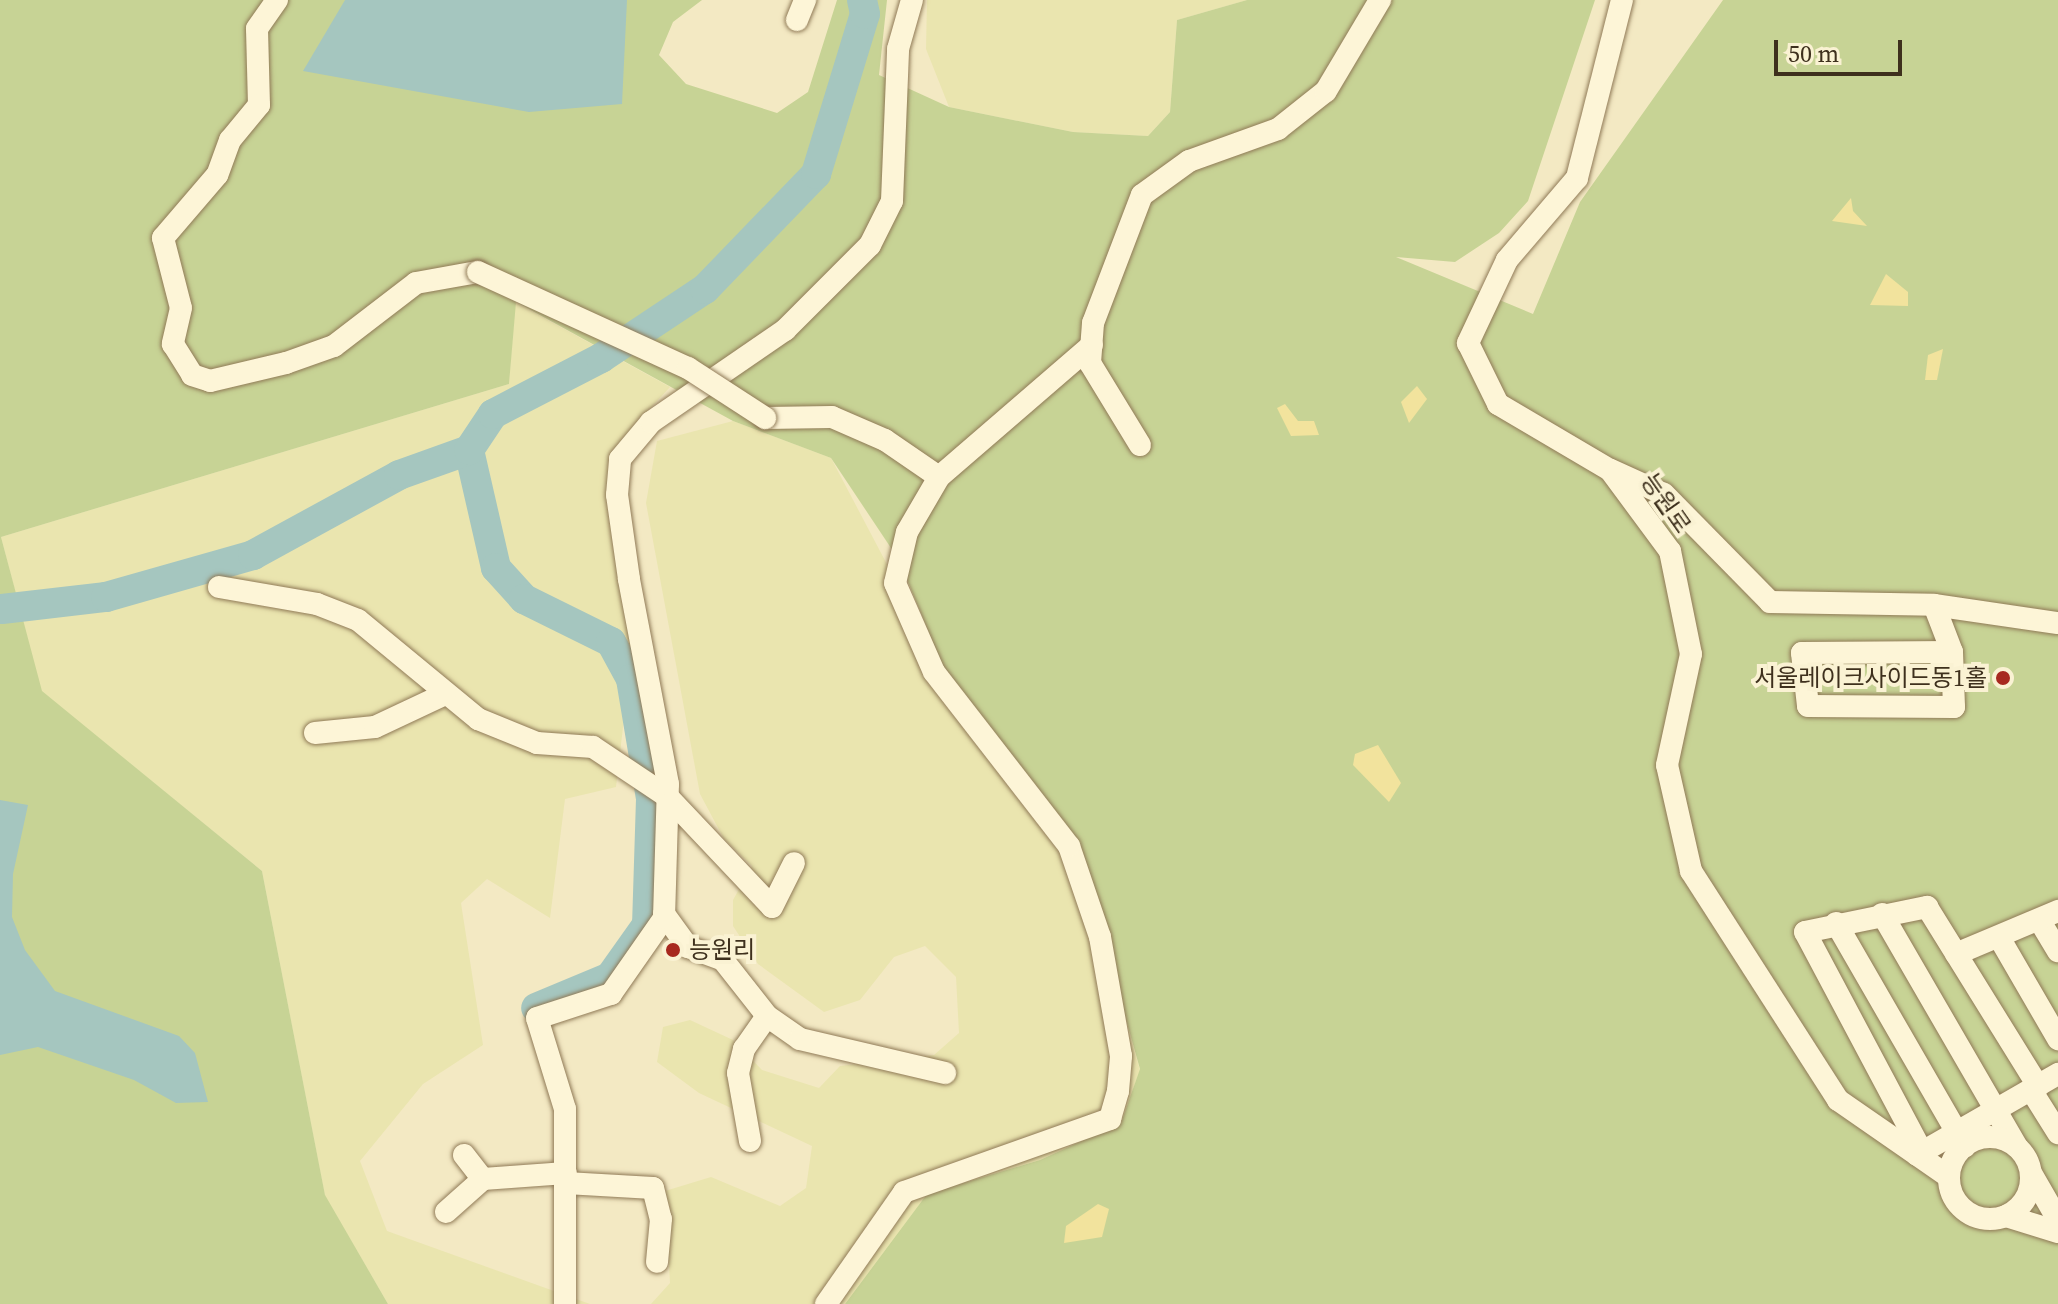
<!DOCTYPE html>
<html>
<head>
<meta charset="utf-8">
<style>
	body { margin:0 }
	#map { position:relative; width:2058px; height:1304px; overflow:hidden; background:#f3e9c3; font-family:"Source Serif 4","Noto Sans KR",serif }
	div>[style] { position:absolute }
	.farmland>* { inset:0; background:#eae5af }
	.green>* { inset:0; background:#c7d395 }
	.sand>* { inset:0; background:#f2e39d }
	.water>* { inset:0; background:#a5c6bf }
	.river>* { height:30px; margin:-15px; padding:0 15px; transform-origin:15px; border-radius:15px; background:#a5c6bf }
	.roads { filter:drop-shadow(0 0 2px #907a57) drop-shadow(0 0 2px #907a57) }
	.minor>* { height:22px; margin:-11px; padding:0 11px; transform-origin:11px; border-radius:11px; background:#fdf5d7 }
	.minor>.ring { margin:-11px; padding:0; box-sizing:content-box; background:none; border:22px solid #fdf5d7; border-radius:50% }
	.bridges { filter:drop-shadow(0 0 2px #907a57) drop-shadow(0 0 2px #907a57) }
	.minor-bridge>* { height:22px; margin:-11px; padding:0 11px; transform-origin:11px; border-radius:11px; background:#fdf5d7 }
	.dots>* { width:22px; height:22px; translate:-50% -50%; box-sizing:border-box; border:4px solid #faf2d3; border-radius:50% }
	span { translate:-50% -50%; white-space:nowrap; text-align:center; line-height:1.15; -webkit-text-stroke:8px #faf2d3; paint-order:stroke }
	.street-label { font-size:24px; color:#3e301d }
	.poi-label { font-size:24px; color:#3e301d }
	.right { translate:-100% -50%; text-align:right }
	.left { translate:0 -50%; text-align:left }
	.scale { position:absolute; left:1774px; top:40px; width:128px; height:36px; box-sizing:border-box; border:4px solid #3e301d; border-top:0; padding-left:10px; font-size:24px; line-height:28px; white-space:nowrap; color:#3e301d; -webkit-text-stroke:6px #faf2d3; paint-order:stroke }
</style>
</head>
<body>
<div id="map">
	<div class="farmland">
		<div style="clip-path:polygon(927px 0,1247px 0,1177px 20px,1170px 112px,1148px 136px,1073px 132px,949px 107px,926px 49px)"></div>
		<div style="clip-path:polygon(515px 302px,670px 387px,621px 440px,619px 560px,633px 642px,616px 787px,565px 799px,550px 918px,487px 879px,461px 903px,483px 1045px,423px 1084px,360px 1161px,387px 1231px,590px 1304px,388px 1304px,325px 1196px,262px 871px,41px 691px,1px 537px,509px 384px)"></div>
		<div style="clip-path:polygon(733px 421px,831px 458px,950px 684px,1076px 843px,1140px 1070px,1121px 1123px,1040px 1160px,927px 1194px,845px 1304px,651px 1304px,670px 1283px,665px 1191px,711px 1177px,780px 1206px,806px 1188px,812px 1146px,699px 1093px,657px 1062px,663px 1027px,690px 1020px,733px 1040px,762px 1070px,819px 1088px,840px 1066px,934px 1055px,959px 1033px,956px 977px,925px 946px,894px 957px,860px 1000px,824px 1012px,758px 964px,733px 926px,733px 900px,752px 866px,724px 839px,700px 794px,646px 503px,657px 441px)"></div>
	</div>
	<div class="green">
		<div style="clip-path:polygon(0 0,702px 0,673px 22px,659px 55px,686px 84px,777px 113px,808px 92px,837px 0,887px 0,879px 75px,949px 107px,1073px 132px,1148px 136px,1170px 112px,1177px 20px,1247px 0,1595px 0,1528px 201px,1499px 233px,1455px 262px,1396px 257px,1533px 314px,1580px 202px,1723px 0,2058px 0,2058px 1304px,845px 1304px,927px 1194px,1040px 1160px,1121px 1123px,1140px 1069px,1076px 843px,950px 684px,899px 560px,831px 458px,733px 421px,516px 302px,509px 384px,1px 537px,42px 691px,262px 871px,325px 1195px,388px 1304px,0 1304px)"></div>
	</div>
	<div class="sand">
		<div style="clip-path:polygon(1851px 198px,1853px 211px,1867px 226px,1832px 221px)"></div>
		<div style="clip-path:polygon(1886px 274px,1908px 292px,1908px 306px,1870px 305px)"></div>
		<div style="clip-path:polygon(1943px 349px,1937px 380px,1925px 380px,1928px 355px)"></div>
		<div style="clip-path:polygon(1417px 386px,1427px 399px,1409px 423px,1401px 402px)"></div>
		<div style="clip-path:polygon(1285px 404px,1298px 421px,1314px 421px,1319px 435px,1291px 436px,1277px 408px)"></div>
		<div style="clip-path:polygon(1378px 745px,1401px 783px,1389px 802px,1353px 765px,1355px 754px)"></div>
		<div style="clip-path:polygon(1098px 1204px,1109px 1209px,1102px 1237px,1064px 1243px,1066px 1226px)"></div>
	</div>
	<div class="water">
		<div style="clip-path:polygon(345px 0,627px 0,622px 104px,529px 112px,303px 71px)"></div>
		<div style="clip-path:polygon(0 800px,28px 805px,13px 874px,12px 917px,25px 950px,55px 991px,179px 1036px,195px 1053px,208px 1102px,176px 1103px,134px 1080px,38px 1047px,0 1055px)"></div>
	</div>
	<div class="river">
		<div style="left:469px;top:450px;width:121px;rotate:77.1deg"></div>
		<div style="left:496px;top:568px;width:42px;rotate:47.9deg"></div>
		<div style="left:524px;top:599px;width:97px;rotate:26.3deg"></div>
		<div style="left:611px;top:642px;width:42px;rotate:61.6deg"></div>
		<div style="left:631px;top:679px;width:122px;rotate:80.5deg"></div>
		<div style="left:651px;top:799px;width:126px;rotate:91.8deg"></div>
		<div style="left:647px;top:925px;width:64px;rotate:125.4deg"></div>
		<div style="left:610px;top:977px;width:80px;rotate:157.3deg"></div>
		<div style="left:2px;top:609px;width:105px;rotate:-6.6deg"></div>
		<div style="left:106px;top:597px;width:153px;rotate:-15.9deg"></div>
		<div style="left:253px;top:555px;width:166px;rotate:-28.7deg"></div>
		<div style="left:399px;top:475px;width:74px;rotate:-19.7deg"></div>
		<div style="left:469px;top:450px;width:43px;rotate:-56.3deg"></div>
		<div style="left:493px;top:414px;width:122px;rotate:-27.4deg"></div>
		<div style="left:601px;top:358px;width:125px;rotate:-33.6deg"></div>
		<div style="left:705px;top:289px;width:160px;rotate:-46deg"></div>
		<div style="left:816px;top:174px;width:167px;rotate:-73deg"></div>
		<div style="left:865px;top:14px;width:14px;rotate:-102deg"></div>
	</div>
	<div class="roads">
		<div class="minor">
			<div style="left:277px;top:0;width:35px;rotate:125deg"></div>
			<div style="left:257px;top:29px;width:76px;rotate:88.5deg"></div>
			<div style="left:259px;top:105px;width:45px;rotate:129.6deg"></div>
			<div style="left:230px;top:140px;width:37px;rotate:110deg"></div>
			<div style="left:217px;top:175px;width:83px;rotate:130.6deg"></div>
			<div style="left:163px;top:238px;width:72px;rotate:75.6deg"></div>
			<div style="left:181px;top:308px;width:37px;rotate:103deg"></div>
			<div style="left:173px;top:344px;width:36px;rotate:58deg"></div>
			<div style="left:192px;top:375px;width:19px;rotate:18deg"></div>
			<div style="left:210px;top:381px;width:78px;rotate:-13.3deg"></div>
			<div style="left:286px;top:363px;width:51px;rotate:-19.5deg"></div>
			<div style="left:334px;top:346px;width:103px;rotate:-37.5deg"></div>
			<div style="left:416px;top:283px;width:63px;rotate:-10.1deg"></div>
			<div style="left:1622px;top:0;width:184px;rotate:104.2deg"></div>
			<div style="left:1577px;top:178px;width:108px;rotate:130.5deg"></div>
			<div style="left:1507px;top:260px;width:92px;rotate:115.2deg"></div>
			<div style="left:1468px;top:343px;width:68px;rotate:63.8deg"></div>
			<div style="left:1498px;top:404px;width:130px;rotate:30.5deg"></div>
			<div style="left:1610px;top:470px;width:101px;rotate:53.5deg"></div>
			<div style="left:1670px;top:551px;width:105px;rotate:78.5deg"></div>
			<div style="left:1691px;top:654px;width:114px;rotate:102.2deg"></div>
			<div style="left:1667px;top:765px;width:109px;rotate:77.2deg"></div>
			<div style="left:1691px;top:871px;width:272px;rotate:57.3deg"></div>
			<div style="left:1838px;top:1100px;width:135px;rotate:34.7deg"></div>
			<div style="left:797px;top:20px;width:22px;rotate:-68deg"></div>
			<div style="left:765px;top:418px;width:67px;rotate:-0.9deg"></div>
			<div style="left:832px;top:417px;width:58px;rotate:23.5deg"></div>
			<div style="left:885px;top:440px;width:65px;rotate:34.4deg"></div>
			<div style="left:939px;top:477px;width:202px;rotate:-40.8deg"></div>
			<div style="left:1140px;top:445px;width:96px;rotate:-121.4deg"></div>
			<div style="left:1090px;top:363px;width:40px;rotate:-85.7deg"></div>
			<div style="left:1093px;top:323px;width:137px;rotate:-69.1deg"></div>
			<div style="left:1142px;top:195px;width:58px;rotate:-35.9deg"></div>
			<div style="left:1189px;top:161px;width:95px;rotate:-19.8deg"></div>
			<div style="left:1278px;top:129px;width:61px;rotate:-38.4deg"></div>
			<div style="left:1326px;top:91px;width:106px;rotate:-59.3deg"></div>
			<div style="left:1611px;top:470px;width:58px;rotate:24.4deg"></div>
			<div style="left:1664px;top:494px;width:151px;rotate:45.5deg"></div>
			<div style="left:1770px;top:602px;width:164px;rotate:1deg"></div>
			<div style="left:1934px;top:605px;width:125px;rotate:8.3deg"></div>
			<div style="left:219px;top:587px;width:99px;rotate:9.8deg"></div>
			<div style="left:317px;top:604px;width:44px;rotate:21.3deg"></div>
			<div style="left:358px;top:620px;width:156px;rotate:39.5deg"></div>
			<div style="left:478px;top:719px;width:64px;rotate:22.1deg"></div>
			<div style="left:537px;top:743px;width:56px;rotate:4.1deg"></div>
			<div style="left:593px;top:747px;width:90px;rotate:33.7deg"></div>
			<div style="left:668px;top:797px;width:151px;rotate:46.6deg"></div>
			<div style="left:772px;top:907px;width:49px;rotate:-63.4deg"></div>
			<div style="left:1934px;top:605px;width:50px;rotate:69deg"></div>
			<div style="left:1952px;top:652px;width:150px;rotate:179.6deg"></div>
			<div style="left:1802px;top:653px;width:53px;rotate:83.5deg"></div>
			<div style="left:1808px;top:706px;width:146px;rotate:0.4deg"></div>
			<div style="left:1954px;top:707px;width:55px;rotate:-92.1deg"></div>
			<div style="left:315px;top:733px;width:60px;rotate:-5.7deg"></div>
			<div style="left:375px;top:727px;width:77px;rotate:-25.2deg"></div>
			<div style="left:664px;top:914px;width:41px;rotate:54deg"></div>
			<div style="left:688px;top:947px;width:37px;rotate:20deg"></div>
			<div style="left:723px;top:960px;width:71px;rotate:51.8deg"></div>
			<div style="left:767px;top:1016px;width:40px;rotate:34.9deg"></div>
			<div style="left:800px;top:1039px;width:149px;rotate:13.2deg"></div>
			<div style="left:1882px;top:914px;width:269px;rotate:59.9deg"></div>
			<div style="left:1836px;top:923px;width:258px;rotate:60deg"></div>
			<div style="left:2041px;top:923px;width:33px;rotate:59deg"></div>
			<div style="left:2000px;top:939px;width:116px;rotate:59.9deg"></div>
			<div style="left:1956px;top:954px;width:111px;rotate:-22.9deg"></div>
			<div style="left:2031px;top:1090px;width:51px;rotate:57.9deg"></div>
			<div class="ring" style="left:1949px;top:1137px;width:60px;height:60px"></div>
			<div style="left:750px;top:1141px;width:69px;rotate:-100deg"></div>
			<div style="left:738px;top:1073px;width:25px;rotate:-76deg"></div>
			<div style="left:744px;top:1049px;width:40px;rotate:-55.1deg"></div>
			<div style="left:1922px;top:1152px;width:249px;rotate:-118deg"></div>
			<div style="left:1805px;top:932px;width:125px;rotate:-11.6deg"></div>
			<div style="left:1927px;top:907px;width:211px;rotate:58.2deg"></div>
			<div style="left:464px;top:1155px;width:31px;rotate:52deg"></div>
			<div style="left:1917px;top:1155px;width:163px;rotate:-29.9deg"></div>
			<div style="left:2031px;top:1173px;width:54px;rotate:60.1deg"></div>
			<div style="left:566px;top:1183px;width:87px;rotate:3.3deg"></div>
			<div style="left:653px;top:1188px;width:32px;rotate:76deg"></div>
			<div style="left:661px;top:1219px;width:43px;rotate:95.3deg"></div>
			<div style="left:446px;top:1212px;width:50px;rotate:-41.7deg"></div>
			<div style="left:483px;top:1179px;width:83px;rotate:-4.1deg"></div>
			<div style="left:2006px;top:1216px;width:54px;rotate:17.1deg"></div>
			<div style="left:565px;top:1304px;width:195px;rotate:-90deg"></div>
			<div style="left:565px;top:1109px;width:95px;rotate:-107.1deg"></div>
			<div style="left:537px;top:1018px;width:78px;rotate:-18deg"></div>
			<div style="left:611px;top:994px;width:93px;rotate:-55.1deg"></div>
			<div style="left:664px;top:918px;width:134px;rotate:-88.3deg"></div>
			<div style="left:668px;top:784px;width:209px;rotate:-100.8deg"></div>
			<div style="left:629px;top:579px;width:85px;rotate:-98.1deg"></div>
			<div style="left:617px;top:495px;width:36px;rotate:-85deg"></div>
			<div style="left:620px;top:459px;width:48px;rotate:-50deg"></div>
			<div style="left:651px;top:422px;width:163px;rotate:-34.5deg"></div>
			<div style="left:785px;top:330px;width:120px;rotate:-45deg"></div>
			<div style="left:870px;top:245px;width:49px;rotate:-63.4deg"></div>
			<div style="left:892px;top:201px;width:152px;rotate:-87.7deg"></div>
			<div style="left:898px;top:49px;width:51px;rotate:-74.1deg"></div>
			<div style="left:826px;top:1304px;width:136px;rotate:-55.1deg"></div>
			<div style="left:904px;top:1192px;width:219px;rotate:-19.5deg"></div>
			<div style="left:1110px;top:1119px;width:29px;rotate:-74deg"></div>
			<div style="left:1118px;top:1091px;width:35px;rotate:-85deg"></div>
			<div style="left:1121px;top:1056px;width:121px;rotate:-100deg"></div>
			<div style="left:1100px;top:937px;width:96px;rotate:-108.8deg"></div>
			<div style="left:1069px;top:846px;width:220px;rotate:-127.8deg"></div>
			<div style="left:934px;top:672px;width:97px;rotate:-113.7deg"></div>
			<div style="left:895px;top:583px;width:52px;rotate:-76.8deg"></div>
			<div style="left:907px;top:532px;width:64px;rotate:-59.8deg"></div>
		</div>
	</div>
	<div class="bridges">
		<div class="minor-bridge">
			<div style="left:478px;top:272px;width:231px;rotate:24.6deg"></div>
			<div style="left:688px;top:368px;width:92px;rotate:33deg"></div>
		</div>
	</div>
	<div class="dots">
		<div style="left:2003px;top:678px;background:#a7291f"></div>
		<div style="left:673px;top:950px;background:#a7291f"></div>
	</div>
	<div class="street-label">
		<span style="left:1666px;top:503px;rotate:55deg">능원로</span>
	</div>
	<div class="poi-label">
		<span class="right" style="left:1987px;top:678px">서울레이크사이드동1홀</span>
		<span class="left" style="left:689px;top:950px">능원리</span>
	</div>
	<div class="scale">50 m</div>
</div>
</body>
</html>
